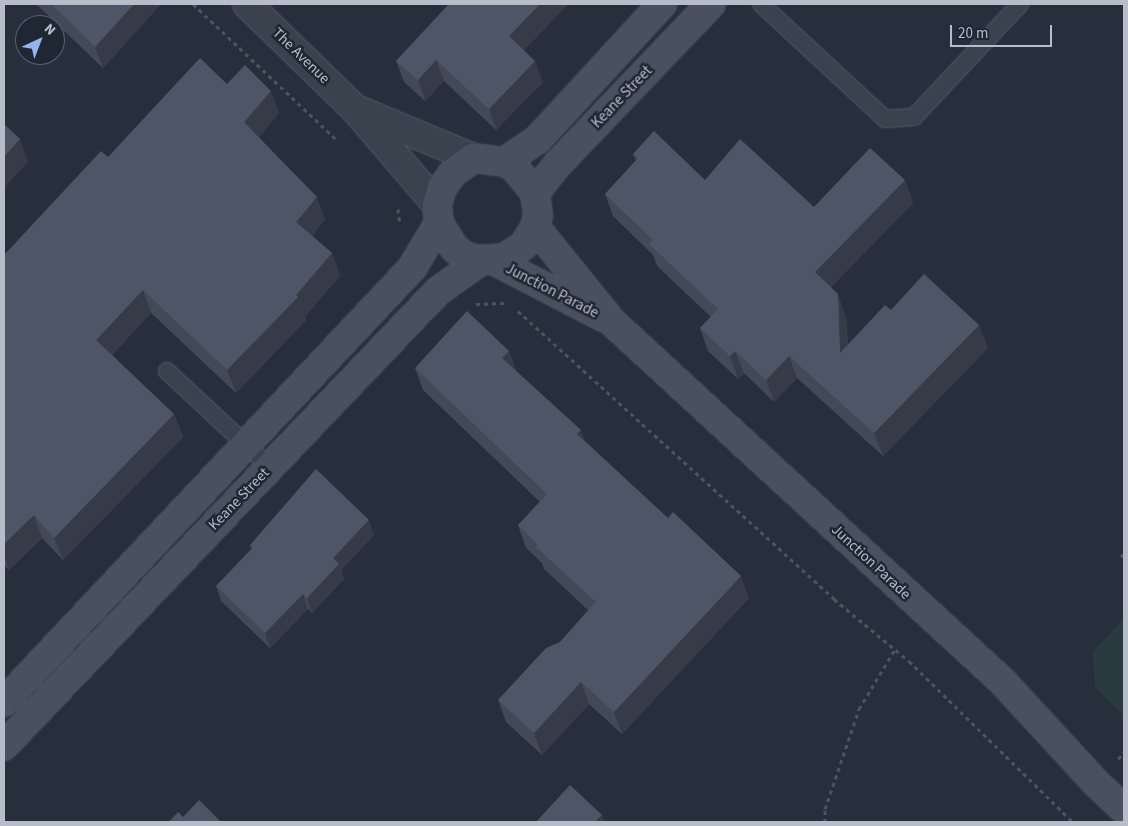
<!DOCTYPE html>
<html>
<head>
<meta charset="utf-8">
<style>
	body { margin:0 }
	#map { position:relative; width:1128px; height:826px; overflow:hidden; background:#272f3d; font-family:"Source Sans 3",sans-serif }
	div>[style] { position:absolute }
	.green>* { inset:0; background:#293b3e }
	.path>* { height:3px; margin-top:-1.5px; transform-origin:0; background:repeating-linear-gradient(90deg,#47585b 0 4px,transparent 0 8px) }
	.roads { filter:drop-shadow(0 0 1px #555d68) drop-shadow(0 0 1px #555d68) }
	.lane>* { height:16px; margin:-8px; padding:0 8px; transform-origin:8px; border-radius:8px; background:#3a424d }
	.street>* { height:28px; margin:-14px; padding:0 14px; transform-origin:14px; border-radius:14px; background:#3a424d }
	.secondary>* { height:28px; margin:-14px; padding:0 14px; transform-origin:14px; border-radius:14px; background:#495160 }
	.wall>* { inset:0; background:#424a58 }
	.shaded-wall>* { inset:0; background:#363c47 }
	.building>* { inset:0; background:#4d5666 }
	span { translate:-50% -50%; white-space:nowrap; text-align:center; line-height:1.15; -webkit-text-stroke:5px #1f2733; paint-order:stroke }
	.street-label { font-size:15px; color:#b7bdc8 }
	.frame { position:absolute; inset:0; border:5px solid #b7bdc8; pointer-events:none }
	.north { position:absolute; left:15px; top:15px; width:50px; height:50px; box-sizing:border-box; background:#1f2733; border:1px solid #5c636f; border-radius:50%; rotate:43deg; font-size:14px; font-weight:700; line-height:20px; text-align:center; color:#b7bdc8 }
	.north::after { content:''; display:block; margin:auto; width:18px; height:22px; background:#94b4f0; clip-path:polygon(50% 0,100% 100%,50% 72%,0 100%) }
	.scale { position:absolute; left:950px; top:25px; width:102px; height:22px; box-sizing:border-box; border:2px solid #b7bdc8; border-top:0; padding-left:6px; font-size:15px; line-height:18px; white-space:nowrap; color:#b7bdc8; -webkit-text-stroke:4px #1f2733; paint-order:stroke }
</style>
</head>
<body>
<div id="map">
	<div class="green">
		<div style="clip-path:polygon(1124px 618px,1124px 716px,1095px 687px,1093px 652px)"></div>
	</div>
	<div class="path">
		<div style="left:193px;top:4px;width:199px;rotate:43.4deg"></div>
		<div style="left:398px;top:209px;width:16px;rotate:83deg"></div>
		<div style="left:476px;top:304px;width:28px;rotate:-2deg"></div>
		<div style="left:518px;top:311px;width:428px;rotate:42.3deg"></div>
		<div style="left:834px;top:599px;width:97px;rotate:39.6deg"></div>
		<div style="left:909px;top:661px;width:230px;rotate:44.5deg"></div>
		<div style="left:1121px;top:554px;width:5px;rotate:53deg"></div>
		<div style="left:1118px;top:759px;width:9px;rotate:-49deg"></div>
		<div style="left:825px;top:822px;width:13px;rotate:-90deg"></div>
		<div style="left:825px;top:809px;width:106px;rotate:-71.2deg"></div>
		<div style="left:859px;top:709px;width:70px;rotate:-59deg"></div>
	</div>
	<div class="roads">
		<div class="lane">
			<div style="left:761px;top:4px;width:169px;rotate:42.8deg"></div>
			<div style="left:885px;top:119px;width:29px;rotate:-4deg"></div>
			<div style="left:914px;top:117px;width:155px;rotate:-46.8deg"></div>
			<div style="left:167px;top:371px;width:141px;rotate:43deg"></div>
		</div>
		<div class="street">
			<div style="left:247px;top:4px;width:149px;rotate:44.2deg"></div>
			<div style="left:354px;top:108px;width:128px;rotate:49.4deg"></div>
			<div style="left:360px;top:111px;width:122px;rotate:22.6deg"></div>
		</div>
		<div class="secondary">
			<div style="left:473px;top:158px;width:31px;rotate:7deg"></div>
			<div style="left:504px;top:162px;width:11px;rotate:27deg"></div>
			<div style="left:514px;top:167px;width:33px;rotate:51deg"></div>
			<div style="left:535px;top:193px;width:22px;rotate:82deg"></div>
			<div style="left:538px;top:215px;width:12px;rotate:104deg"></div>
			<div style="left:535px;top:227px;width:22px;rotate:122deg"></div>
			<div style="left:523px;top:246px;width:22px;rotate:148deg"></div>
			<div style="left:504px;top:258px;width:22px;rotate:175deg"></div>
			<div style="left:482px;top:260px;width:15px;rotate:-169deg"></div>
			<div style="left:467px;top:257px;width:14px;rotate:-146deg"></div>
			<div style="left:455px;top:249px;width:31px;rotate:-122deg"></div>
			<div style="left:439px;top:223px;width:18px;rotate:-96deg"></div>
			<div style="left:437px;top:205px;width:18px;rotate:-74deg"></div>
			<div style="left:442px;top:188px;width:19px;rotate:-54deg"></div>
			<div style="left:453px;top:173px;width:25px;rotate:-37deg"></div>
			<div style="left:504px;top:162px;width:40px;rotate:-34deg"></div>
			<div style="left:537px;top:140px;width:185px;rotate:-47.4deg"></div>
			<div style="left:535px;top:193px;width:36px;rotate:-52deg"></div>
			<div style="left:557px;top:165px;width:223px;rotate:-46.3deg"></div>
			<div style="left:535px;top:227px;width:121px;rotate:51deg"></div>
			<div style="left:611px;top:321px;width:531px;rotate:42.64deg"></div>
			<div style="left:1002px;top:681px;width:139px;rotate:47.3deg"></div>
			<div style="left:1096px;top:783px;width:38px;rotate:43deg"></div>
			<div style="left:493px;top:260px;width:122px;rotate:27.4deg"></div>
			<div style="left:4px;top:702px;width:596px;rotate:-46.77deg"></div>
			<div style="left:412px;top:268px;width:52px;rotate:-59deg"></div>
			<div style="left:4px;top:746px;width:629px;rotate:-46.35deg"></div>
			<div style="left:438px;top:291px;width:54px;rotate:-35.2deg"></div>
		</div>
	</div>
	<div class="wall">
		<div style="clip-path:polygon(36px 4px,161px 4px,103px 68px)"></div>
		<div style="clip-path:polygon(449px 4px,568px 4px,524px 50px,543px 82px,496px 130px,444px 81px,425px 101px,404px 82px,396px 61px)"></div>
		<div style="clip-path:polygon(227px 84px,279px 113px,259px 137px,325px 219px,312px 236px,332px 253px,340px 276px,305px 316px,306px 320px,236px 393px,151px 313px,112px 355px,174px 414px,183px 437px,63px 560px,42px 538px,9px 570px,4px 565px,4px 253px,5px 254px,108px 157px)"></div>
		<div style="clip-path:polygon(633px 154px,705px 180px,814px 207px,905px 180px,913px 203px,831px 287px,846px 317px,848px 346px,891px 310px,979px 325px,988px 348px,883px 456px,797px 378px,774px 402px,744px 373px,738px 379px,708px 351px,700px 328px,711px 317px,657px 266px,653px 255px,613px 216px,605px 194px,636px 161px)"></div>
		<div style="clip-path:polygon(509px 351px,516px 371px,586px 442px,749px 598px,622px 734px,589px 704px,542px 755px,506px 722px,498px 700px,560px 642px,588px 610px,544px 569px,542px 563px,526px 548px,518px 525px,540px 502px,423px 390px,415px 368px)"></div>
		<div style="clip-path:polygon(374px 535px,341px 570px,344px 579px,312px 613px,308px 609px,270px 648px,221px 601px,216px 586px,251px 549px,250px 545px)"></div>
	</div>
	<div class="shaded-wall">
		<div style="clip-path:polygon(134px 4px,161px 4px,103px 68px,95px 47px)"></div>
		<div style="clip-path:polygon(540px 4px,568px 4px,517px 57px,509px 36px)"></div>
		<div style="clip-path:polygon(436px 60px,444px 81px,425px 101px,418px 80px)"></div>
		<div style="clip-path:polygon(535px 61px,543px 82px,496px 130px,489px 109px)"></div>
		<div style="clip-path:polygon(271px 91px,279px 113px,252px 145px,244px 122px)"></div>
		<div style="clip-path:polygon(20px 139px,28px 162px,4px 188px,4px 157px)"></div>
		<div style="clip-path:polygon(905px 180px,913px 203px,823px 295px,815px 272px)"></div>
		<div style="clip-path:polygon(317px 197px,325px 219px,305px 244px,296px 222px)"></div>
		<div style="clip-path:polygon(332px 253px,340px 276px,305px 316px,306px 320px,236px 393px,227px 370px,296px 295px)"></div>
		<div style="clip-path:polygon(143px 290px,151px 313px,104px 363px,96px 340px)"></div>
		<div style="clip-path:polygon(838px 294px,846px 317px,849px 376px,840px 353px)"></div>
		<div style="clip-path:polygon(979px 325px,988px 348px,883px 456px,874px 433px)"></div>
		<div style="clip-path:polygon(509px 351px,517px 373px,502px 358px)"></div>
		<div style="clip-path:polygon(735px 351px,744px 373px,738px 379px,730px 356px)"></div>
		<div style="clip-path:polygon(789px 356px,797px 378px,774px 402px,766px 380px)"></div>
		<div style="clip-path:polygon(174px 414px,183px 437px,63px 560px,54px 538px)"></div>
		<div style="clip-path:polygon(581px 430px,589px 452px,577px 434px)"></div>
		<div style="clip-path:polygon(34px 515px,42px 538px,9px 570px,4px 556px,4px 544px)"></div>
		<div style="clip-path:polygon(369px 520px,374px 535px,341px 570px,344px 579px,312px 613px,307px 598px,333px 558px)"></div>
		<div style="clip-path:polygon(741px 576px,749px 598px,622px 734px,614px 712px)"></div>
		<div style="clip-path:polygon(303px 594px,308px 609px,270px 648px,265px 633px)"></div>
		<div style="clip-path:polygon(581px 682px,589px 704px,542px 755px,534px 733px)"></div>
		<div style="clip-path:polygon(602px 815px,605px 822px,595px 822px)"></div>
	</div>
	<div class="building">
		<div style="clip-path:polygon(51px 4px,134px 4px,95px 47px)"></div>
		<div style="clip-path:polygon(449px 4px,540px 4px,509px 36px,535px 61px,489px 109px,436px 60px,418px 80px,396px 61px)"></div>
		<div style="clip-path:polygon(200px 58px,227px 84px,245px 65px,271px 91px,244px 122px,317px 197px,296px 222px,332px 253px,296px 295px,298px 297px,227px 370px,143px 290px,96px 340px,174px 414px,54px 538px,34px 515px,4px 544px,4px 253px,5px 254px,101px 151px,108px 157px)"></div>
		<div style="clip-path:polygon(4px 124px,20px 139px,4px 157px)"></div>
		<div style="clip-path:polygon(654px 131px,705px 180px,740px 139px,814px 207px,870px 148px,905px 180px,815px 272px,838px 294px,840px 353px,885px 305px,891px 310px,924px 274px,979px 325px,874px 433px,789px 356px,766px 380px,735px 351px,730px 356px,700px 328px,718px 309px,649px 244px,653px 240px,605px 194px,638px 158px,633px 154px)"></div>
		<div style="clip-path:polygon(467px 311px,509px 351px,502px 358px,581px 430px,577px 434px,668px 518px,673px 512px,741px 576px,614px 712px,581px 682px,534px 733px,498px 700px,546px 648px,560px 642px,596px 602px,536px 547px,538px 545px,518px 525px,547px 494px,415px 368px)"></div>
		<div style="clip-path:polygon(316px 469px,369px 520px,333px 558px,339px 564px,307px 598px,303px 594px,265px 633px,216px 586px,253px 548px,250px 545px)"></div>
		<div style="clip-path:polygon(570px 785px,602px 815px,595px 822px,536px 822px)"></div>
		<div style="clip-path:polygon(199px 800px,221px 822px,169px 822px,178px 812px,183px 817px)"></div>
	</div>
	<div class="street-label">
		<span style="left:301px;top:56px;rotate:44deg">The Avenue</span>
		<span style="left:622px;top:97px;rotate:-46deg">Keane Street</span>
		<span style="left:552px;top:291px;rotate:27deg">Junction Parade</span>
		<span style="left:239px;top:499px;rotate:-46deg">Keane Street</span>
		<span style="left:871px;top:562px;rotate:43deg">Junction Parade</span>
	</div>
	<div class="frame"></div>
	<div class="north">N</div>
	<div class="scale">20 m</div>
</div>
</body>
</html>
